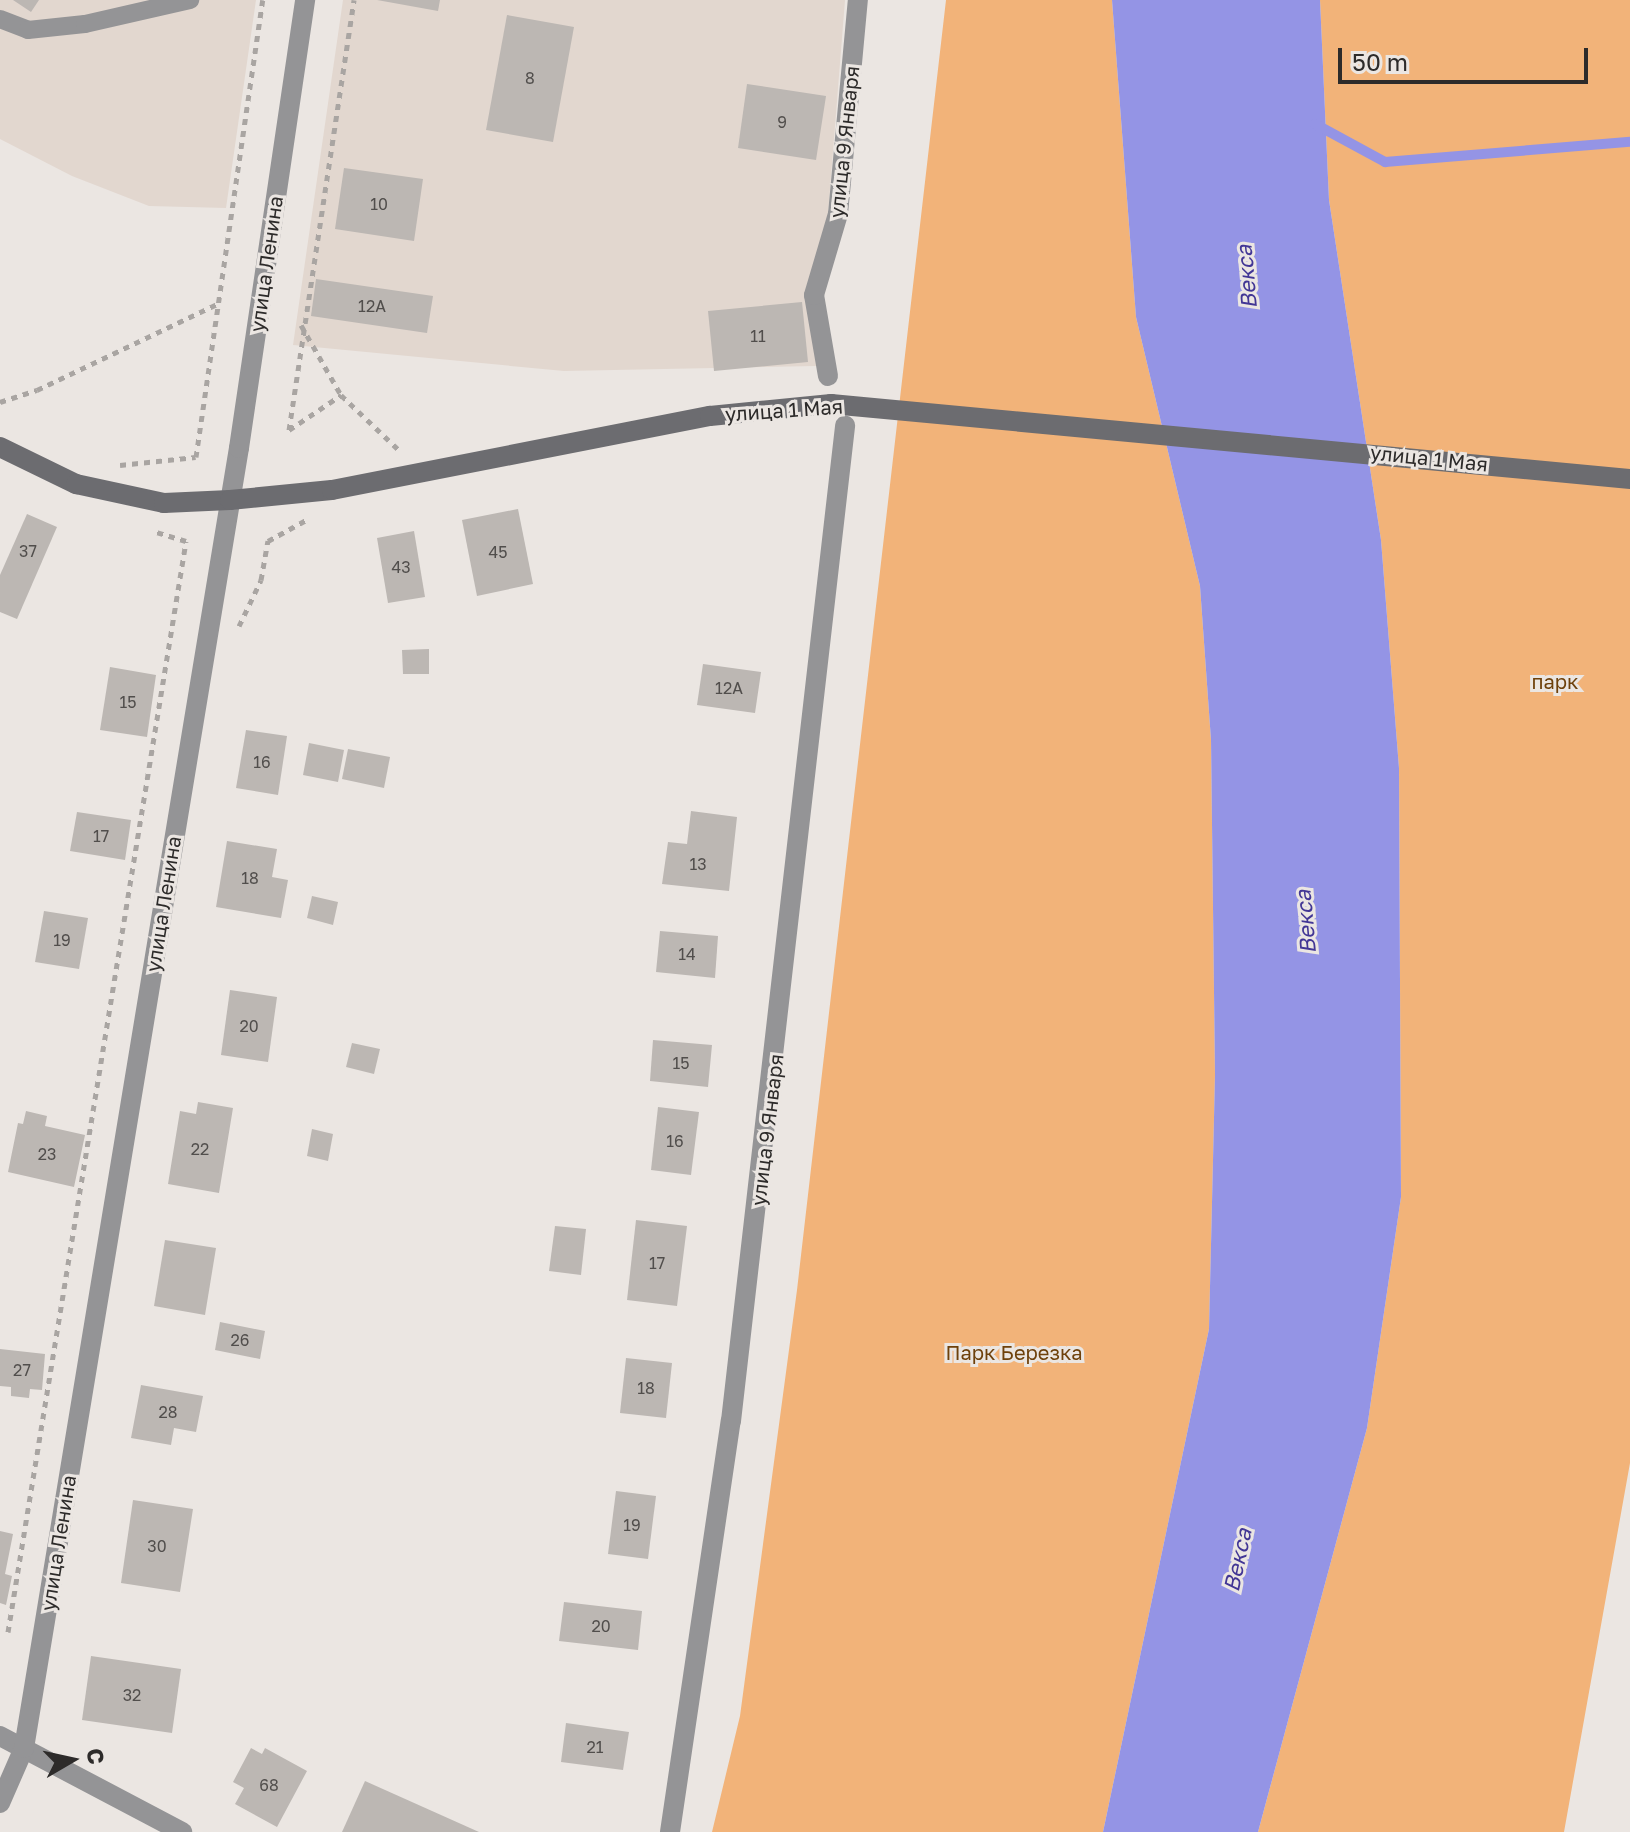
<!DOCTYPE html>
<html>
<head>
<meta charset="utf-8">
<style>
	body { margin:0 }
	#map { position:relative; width:1630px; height:1832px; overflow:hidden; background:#ebe6e2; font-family:"Golos Text",sans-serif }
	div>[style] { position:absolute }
	.built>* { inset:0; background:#e2d7cf }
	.green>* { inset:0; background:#f2b379 }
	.water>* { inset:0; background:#9494e5 }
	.stream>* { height:10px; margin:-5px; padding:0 5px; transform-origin:5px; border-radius:5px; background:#9494e5 }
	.building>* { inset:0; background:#bcb7b3 }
	.path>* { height:5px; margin-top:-2.5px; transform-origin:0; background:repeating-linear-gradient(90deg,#a9a5a2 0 6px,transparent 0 12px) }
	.lane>* { height:18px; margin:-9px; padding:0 9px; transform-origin:9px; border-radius:9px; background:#949496 }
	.street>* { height:20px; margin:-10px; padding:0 10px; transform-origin:10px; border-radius:10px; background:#949496 }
	.secondary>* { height:20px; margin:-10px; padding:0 10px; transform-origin:10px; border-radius:10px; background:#6c6c70 }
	span { translate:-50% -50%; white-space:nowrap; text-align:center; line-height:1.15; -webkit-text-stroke:6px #ebe6e2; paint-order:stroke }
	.number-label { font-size:16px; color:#514e4c }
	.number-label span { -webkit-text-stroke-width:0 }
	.street-label { font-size:20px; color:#2d2b2a }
	.park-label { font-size:20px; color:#6e410b }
	.water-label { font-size:22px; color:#423695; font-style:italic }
	.north { position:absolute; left:32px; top:1720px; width:80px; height:80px; -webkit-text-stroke:6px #ebe6e2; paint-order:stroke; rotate:81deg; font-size:22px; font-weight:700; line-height:32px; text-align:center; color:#2d2b2a }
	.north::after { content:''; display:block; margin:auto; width:28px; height:36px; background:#2d2b2a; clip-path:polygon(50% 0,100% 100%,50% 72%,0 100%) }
	.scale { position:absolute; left:1338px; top:48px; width:250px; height:36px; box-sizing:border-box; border:4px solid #2d2b2a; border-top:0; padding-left:10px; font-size:24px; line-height:28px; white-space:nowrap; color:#2d2b2a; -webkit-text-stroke:6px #ebe6e2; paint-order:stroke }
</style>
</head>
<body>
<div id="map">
	<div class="built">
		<div style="clip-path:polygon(0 0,256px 0,226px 208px,149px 206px,72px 176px,0 139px)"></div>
		<div style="clip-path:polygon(343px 0,845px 0,816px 366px,564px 371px,293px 345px)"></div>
	</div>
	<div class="green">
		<div style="clip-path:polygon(946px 0,1112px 0,1136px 317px,1200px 586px,1211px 740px,1215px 1075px,1209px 1329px,1103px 1832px,712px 1832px,740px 1716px,797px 1290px)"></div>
		<div style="clip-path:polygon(1320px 0,1630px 0,1630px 1463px,1564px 1832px,1258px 1832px,1367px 1428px,1401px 1197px,1399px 768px,1381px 540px,1329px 200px)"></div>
	</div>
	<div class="water">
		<div style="clip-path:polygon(1112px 0,1320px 0,1329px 200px,1381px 540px,1399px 768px,1401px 1197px,1367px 1428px,1258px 1832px,1103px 1832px,1209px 1329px,1215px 1075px,1211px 740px,1200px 586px,1136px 317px)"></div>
	</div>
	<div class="stream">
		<div style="left:1315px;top:124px;width:80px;rotate:28.5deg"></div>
		<div style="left:1385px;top:162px;width:246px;rotate:-4.7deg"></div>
	</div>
	<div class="building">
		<div style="clip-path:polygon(13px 0,39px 0,31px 12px)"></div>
		<div style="clip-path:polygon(377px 0,440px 0,438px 11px)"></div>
		<div style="clip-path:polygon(507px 15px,574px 27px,553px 142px,486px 130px)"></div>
		<div style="clip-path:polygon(747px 84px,826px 96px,816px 160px,738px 148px)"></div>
		<div style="clip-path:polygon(344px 168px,423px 179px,414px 241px,335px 229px)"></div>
		<div style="clip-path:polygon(316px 279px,433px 296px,427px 333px,311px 316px)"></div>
		<div style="clip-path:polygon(802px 302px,808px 362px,714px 371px,708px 311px)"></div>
		<div style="clip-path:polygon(518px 509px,533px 584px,477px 596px,462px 520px)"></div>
		<div style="clip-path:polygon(27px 514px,57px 527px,17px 619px,0 612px,0 575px)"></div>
		<div style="clip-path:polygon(414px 531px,425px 597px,388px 603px,377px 538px)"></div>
		<div style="clip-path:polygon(429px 649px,429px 674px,403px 674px,402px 650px)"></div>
		<div style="clip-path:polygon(703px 664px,761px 672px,755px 713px,697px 705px)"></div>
		<div style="clip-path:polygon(110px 667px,156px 675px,147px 737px,100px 730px)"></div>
		<div style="clip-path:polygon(246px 730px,287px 736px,278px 795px,236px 788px)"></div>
		<div style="clip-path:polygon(309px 743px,344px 750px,338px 782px,303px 775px)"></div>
		<div style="clip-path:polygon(348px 749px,390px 757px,384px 788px,342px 779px)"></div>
		<div style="clip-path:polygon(691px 811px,737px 817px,729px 891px,662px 884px,668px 842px,687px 844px)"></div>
		<div style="clip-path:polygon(77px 812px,131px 820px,125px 860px,70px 851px)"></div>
		<div style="clip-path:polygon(227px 841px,277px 849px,272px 877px,288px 880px,281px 918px,216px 907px)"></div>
		<div style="clip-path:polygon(312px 896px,338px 902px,333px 925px,307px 918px)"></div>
		<div style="clip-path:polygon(44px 911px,88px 918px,79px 969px,35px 962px)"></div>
		<div style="clip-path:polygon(660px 931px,718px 936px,715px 978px,656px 972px)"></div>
		<div style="clip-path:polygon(230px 990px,277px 997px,268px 1062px,221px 1055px)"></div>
		<div style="clip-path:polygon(653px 1040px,712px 1045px,708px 1087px,650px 1081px)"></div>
		<div style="clip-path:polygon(352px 1043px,380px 1049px,374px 1074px,346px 1067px)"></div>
		<div style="clip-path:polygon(198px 1102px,233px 1108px,219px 1193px,168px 1184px,180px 1111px,196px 1114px)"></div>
		<div style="clip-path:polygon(658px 1107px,699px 1112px,691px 1175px,651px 1170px)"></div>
		<div style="clip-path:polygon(26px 1111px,47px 1116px,45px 1126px,85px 1135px,74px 1187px,8px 1172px,18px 1123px,23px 1124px)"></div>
		<div style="clip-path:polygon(312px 1129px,333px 1134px,328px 1161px,307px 1156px)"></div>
		<div style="clip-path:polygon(636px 1220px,687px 1226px,677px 1306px,627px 1300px)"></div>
		<div style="clip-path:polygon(555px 1226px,586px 1229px,581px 1275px,549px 1271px)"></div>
		<div style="clip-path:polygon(165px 1240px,216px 1248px,205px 1315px,154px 1306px)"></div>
		<div style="clip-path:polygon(220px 1322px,265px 1331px,260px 1359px,215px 1350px)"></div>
		<div style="clip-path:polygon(0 1349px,45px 1354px,42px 1390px,30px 1389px,29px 1398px,11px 1396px,11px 1387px,0 1386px)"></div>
		<div style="clip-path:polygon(626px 1358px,672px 1363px,666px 1418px,620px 1413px)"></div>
		<div style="clip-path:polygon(141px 1385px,203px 1396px,196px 1432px,174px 1428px,171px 1445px,131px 1438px)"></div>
		<div style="clip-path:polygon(616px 1491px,656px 1496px,648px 1559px,608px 1554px)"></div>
		<div style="clip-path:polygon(133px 1500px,193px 1509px,180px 1592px,121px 1583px)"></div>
		<div style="clip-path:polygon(0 1531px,13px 1534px,5px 1574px,12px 1576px,6px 1605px,0 1603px)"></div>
		<div style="clip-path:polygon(564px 1602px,642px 1611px,638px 1650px,559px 1641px)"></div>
		<div style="clip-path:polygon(91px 1656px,181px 1669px,172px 1733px,82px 1720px)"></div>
		<div style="clip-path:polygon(566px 1723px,629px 1732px,623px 1770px,561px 1762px)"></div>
		<div style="clip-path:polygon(251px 1748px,262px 1754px,265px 1748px,307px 1771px,277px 1827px,235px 1804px,244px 1788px,233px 1782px)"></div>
		<div style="clip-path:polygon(365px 1781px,479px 1832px,342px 1832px)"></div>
	</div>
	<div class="path">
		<div style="left:301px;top:325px;width:81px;rotate:60.3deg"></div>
		<div style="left:341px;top:395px;width:80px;rotate:43.5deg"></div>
		<div style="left:0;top:402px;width:39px;rotate:-18deg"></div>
		<div style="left:37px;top:390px;width:199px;rotate:-25.5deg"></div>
		<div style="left:289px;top:430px;width:435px;rotate:-81.4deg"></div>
		<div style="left:289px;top:430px;width:63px;rotate:-33.9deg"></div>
		<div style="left:120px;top:465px;width:76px;rotate:-6deg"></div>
		<div style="left:196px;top:457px;width:462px;rotate:-81.7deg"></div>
		<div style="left:239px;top:626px;width:51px;rotate:-64.4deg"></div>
		<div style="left:261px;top:580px;width:40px;rotate:-80deg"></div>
		<div style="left:268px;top:541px;width:43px;rotate:-28.9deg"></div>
		<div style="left:8px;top:1632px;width:1105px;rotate:-80.73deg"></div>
		<div style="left:186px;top:541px;width:34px;rotate:-163deg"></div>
	</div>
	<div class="lane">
		<div style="left:0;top:19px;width:30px;rotate:21deg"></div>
		<div style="left:28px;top:30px;width:57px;rotate:-6deg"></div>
		<div style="left:85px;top:24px;width:108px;rotate:-12.9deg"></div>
	</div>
	<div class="street">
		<div style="left:828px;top:376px;width:82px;rotate:-99.8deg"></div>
		<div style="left:814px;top:295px;width:84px;rotate:-73.5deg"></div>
		<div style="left:838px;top:214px;width:215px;rotate:-84.7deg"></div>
		<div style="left:0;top:1736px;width:206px;rotate:27.8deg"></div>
		<div style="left:0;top:1803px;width:60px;rotate:-66.4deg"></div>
		<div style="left:24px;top:1748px;width:1318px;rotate:-80.61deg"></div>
		<div style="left:239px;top:448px;width:453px;rotate:-81.6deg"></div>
		<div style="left:670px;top:1832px;width:416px;rotate:-81.6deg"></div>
		<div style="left:731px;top:1421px;width:1002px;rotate:-83.46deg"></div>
	</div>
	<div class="secondary">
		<div style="left:0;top:447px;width:85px;rotate:26deg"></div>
		<div style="left:76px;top:484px;width:90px;rotate:12.2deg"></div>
		<div style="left:164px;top:503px;width:66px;rotate:-2.6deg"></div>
		<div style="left:230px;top:500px;width:102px;rotate:-5.6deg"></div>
		<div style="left:332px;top:490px;width:385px;rotate:-11.1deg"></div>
		<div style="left:710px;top:416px;width:122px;rotate:-5.7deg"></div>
		<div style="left:831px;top:404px;width:803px;rotate:5.36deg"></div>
	</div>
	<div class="number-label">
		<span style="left:530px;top:78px">8</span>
		<span style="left:782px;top:122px">9</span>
		<span style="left:379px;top:204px">10</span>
		<span style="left:372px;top:306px">12А</span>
		<span style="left:758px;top:336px">11</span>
		<span style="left:28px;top:551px">37</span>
		<span style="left:498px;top:552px">45</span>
		<span style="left:401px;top:567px">43</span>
		<span style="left:729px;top:688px">12А</span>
		<span style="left:128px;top:702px">15</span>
		<span style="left:262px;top:762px">16</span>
		<span style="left:101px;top:836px">17</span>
		<span style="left:698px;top:864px">13</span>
		<span style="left:250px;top:878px">18</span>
		<span style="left:62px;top:940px">19</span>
		<span style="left:687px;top:954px">14</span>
		<span style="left:249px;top:1026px">20</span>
		<span style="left:681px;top:1063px">15</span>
		<span style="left:675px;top:1141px">16</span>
		<span style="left:200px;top:1149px">22</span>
		<span style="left:47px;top:1154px">23</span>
		<span style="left:657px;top:1263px">17</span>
		<span style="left:240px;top:1340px">26</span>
		<span style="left:22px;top:1370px">27</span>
		<span style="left:646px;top:1388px">18</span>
		<span style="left:168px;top:1412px">28</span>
		<span style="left:632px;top:1525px">19</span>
		<span style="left:157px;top:1546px">30</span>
		<span style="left:601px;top:1626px">20</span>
		<span style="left:132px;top:1695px">32</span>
		<span style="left:595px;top:1747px">21</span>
		<span style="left:269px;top:1785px">68</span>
	</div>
	<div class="street-label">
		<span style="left:844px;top:142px;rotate:-84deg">улица 9 Января</span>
		<span style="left:266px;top:264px;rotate:-82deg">улица Ленина</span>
		<span style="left:784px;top:410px;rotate:-4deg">улица 1 Мая</span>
		<span style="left:1429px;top:458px;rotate:6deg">улица 1 Мая</span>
		<span style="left:163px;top:904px;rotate:-81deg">улица Ленина</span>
		<span style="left:767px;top:1130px;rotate:-83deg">улица 9 Января</span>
		<span style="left:58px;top:1543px;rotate:-81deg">улица Ленина</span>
	</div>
	<div class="park-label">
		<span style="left:1555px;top:681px">парк</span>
		<span style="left:1014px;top:1352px">Парк Березка</span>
	</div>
	<div class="water-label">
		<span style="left:1246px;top:277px;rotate:-95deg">Векса</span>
		<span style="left:1305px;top:922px;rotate:-95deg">Векса</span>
		<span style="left:1237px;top:1560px;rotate:-78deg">Векса</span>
	</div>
	<div class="north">С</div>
	<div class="scale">50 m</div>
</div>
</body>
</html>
